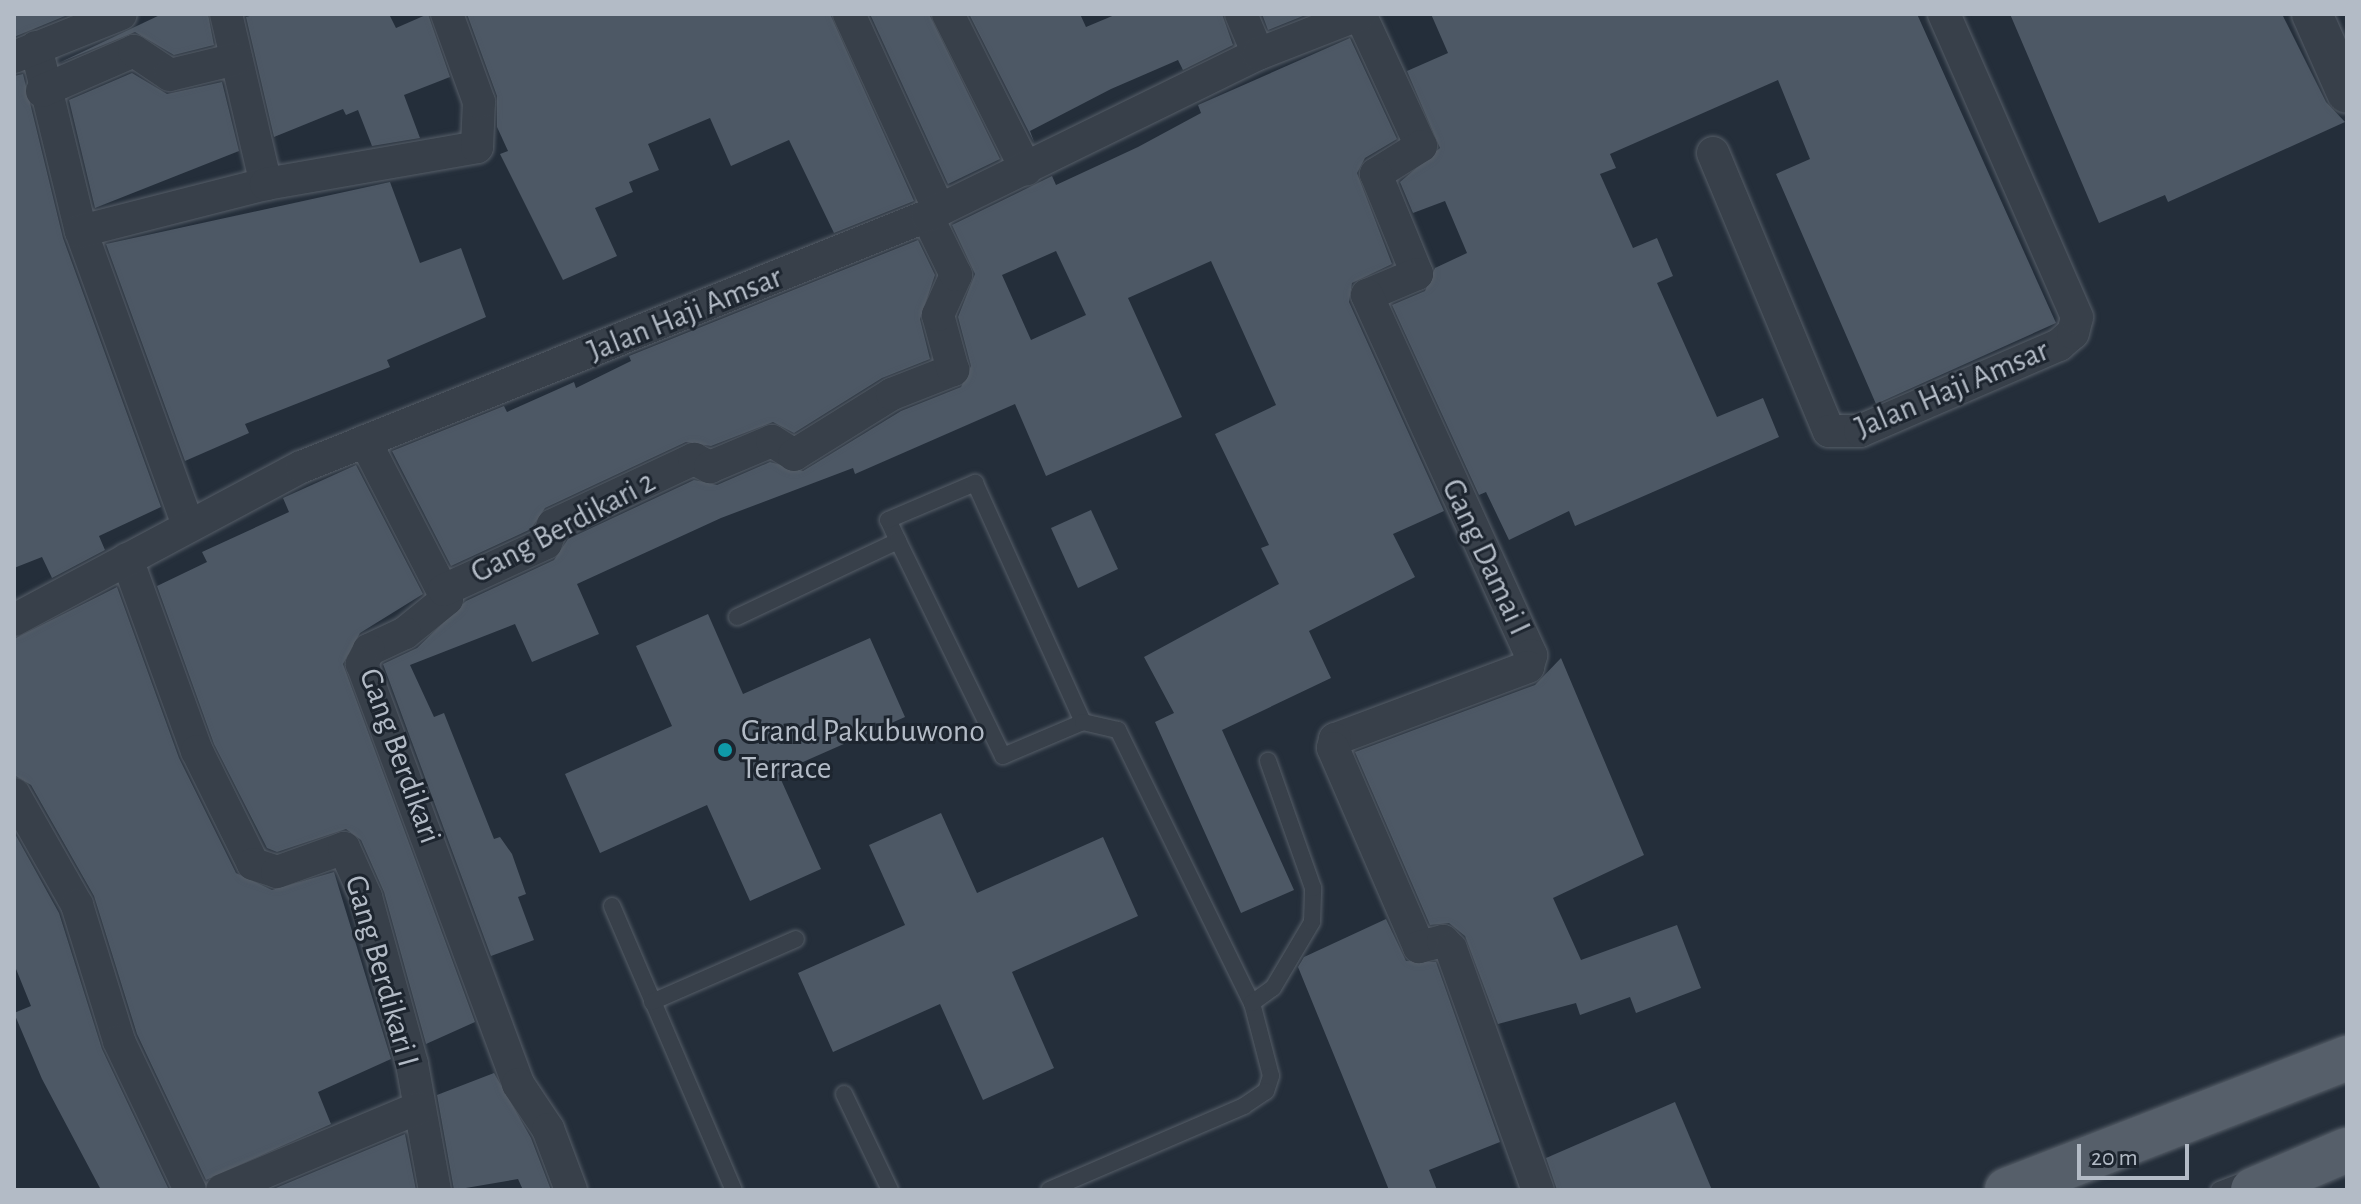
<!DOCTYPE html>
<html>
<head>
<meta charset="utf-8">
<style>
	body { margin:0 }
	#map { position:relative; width:2361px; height:1204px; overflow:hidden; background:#242e3a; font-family:"Alegreya Sans",sans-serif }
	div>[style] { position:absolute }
	.building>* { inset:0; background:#4d5865 }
	.roads { filter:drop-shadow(0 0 2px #565e68) drop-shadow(0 0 2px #565e68) }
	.service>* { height:16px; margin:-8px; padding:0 8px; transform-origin:8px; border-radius:8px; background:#38404a }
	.minor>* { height:32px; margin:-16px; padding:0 16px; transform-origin:16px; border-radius:16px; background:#38404a }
	.tertiary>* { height:40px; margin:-20px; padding:0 20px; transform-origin:20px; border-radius:20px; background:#38404a }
	.primary>* { height:44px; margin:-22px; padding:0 22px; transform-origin:22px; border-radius:22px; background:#565f6a }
	.dots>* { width:22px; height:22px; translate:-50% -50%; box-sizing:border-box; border:4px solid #1d252f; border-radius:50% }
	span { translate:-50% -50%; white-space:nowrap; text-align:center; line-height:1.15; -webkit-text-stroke:6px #1d252f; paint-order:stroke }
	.street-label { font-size:32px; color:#b3bbc6 }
	.poi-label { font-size:32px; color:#b3bbc6 }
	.left { translate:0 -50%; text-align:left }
	.frame { position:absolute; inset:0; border:16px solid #b3bbc6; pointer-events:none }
	.scale { position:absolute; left:2077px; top:1144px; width:112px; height:36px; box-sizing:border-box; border:4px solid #b3bbc6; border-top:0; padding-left:10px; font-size:24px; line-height:28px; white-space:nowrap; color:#b3bbc6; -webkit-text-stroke:6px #1d252f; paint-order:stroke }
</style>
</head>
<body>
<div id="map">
	<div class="building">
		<div style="clip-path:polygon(14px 14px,70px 14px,14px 37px)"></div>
		<div style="clip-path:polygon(162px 14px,208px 14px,214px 45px,174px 55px,135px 32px,59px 63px)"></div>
		<div style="clip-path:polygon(257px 14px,389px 14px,396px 28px,428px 14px,450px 77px,404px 95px,420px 138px,372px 146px,358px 110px,346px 115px,343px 109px,274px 137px,246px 17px)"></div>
		<div style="clip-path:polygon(467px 14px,830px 14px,914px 201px,834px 233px,789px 140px,731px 166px,710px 118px,648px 144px,659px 170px,629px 182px,633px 192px,595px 208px,617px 256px,563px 280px,500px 154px,508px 151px,497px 127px,497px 96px)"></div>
		<div style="clip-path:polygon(870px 14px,929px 14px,1000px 159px,948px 184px)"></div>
		<div style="clip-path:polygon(969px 14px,1080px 14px,1086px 27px,1117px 14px,1222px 14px,1233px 45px,1183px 70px,1178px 60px,1111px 89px,1030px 131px,1034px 142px)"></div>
		<div style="clip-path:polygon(1262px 14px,1308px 14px,1268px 30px)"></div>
		<div style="clip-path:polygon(1431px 14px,1917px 14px,2056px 323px,1876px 404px,1776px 174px,1810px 159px,1778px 80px,1610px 154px,1616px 168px,1600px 174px,1633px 248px,1657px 238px,1673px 276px,1657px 283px,1717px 417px,1763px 398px,1779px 437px,1575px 526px,1569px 511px,1509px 540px,1486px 492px,1479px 495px,1392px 305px,1425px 291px,1435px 268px,1467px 253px,1445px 201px,1413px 213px,1400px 182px,1440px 148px,1407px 71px,1448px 53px)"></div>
		<div style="clip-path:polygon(2010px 14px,2282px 14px,2326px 102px,2345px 122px,2168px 202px,2165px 195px,2099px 223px)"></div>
		<div style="clip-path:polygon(evenodd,1350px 38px,1397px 139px,1365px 158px,1357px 173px,1392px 264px,1352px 283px,1349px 302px,1444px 511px,1393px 534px,1415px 577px,1309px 631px,1331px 678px,1222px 730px,1294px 890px,1241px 913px,1155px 722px,1174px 713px,1144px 657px,1279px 584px,1261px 548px,1269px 545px,1215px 434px,1276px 405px,1211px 261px,1128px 298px,1182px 417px,1046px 476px,1015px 404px,855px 474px,853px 468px,721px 518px,577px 584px,599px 634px,532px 662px,515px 624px,410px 665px,434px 717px,444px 713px,494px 839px,500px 837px,512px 854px,526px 894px,518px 897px,534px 940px,491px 956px,383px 664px,417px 648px,466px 601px,554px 560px,568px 539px,694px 480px,717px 485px,770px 462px,803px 471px,901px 411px,961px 387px,971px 366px,958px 317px,975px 274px,952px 225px,1052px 176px,1056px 185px,1138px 147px,1201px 113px,1198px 105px,1350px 38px,1056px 251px,1086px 315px,1031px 340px,1002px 275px,1056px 251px)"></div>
		<div style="clip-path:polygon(132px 73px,167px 94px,222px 82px,239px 151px,95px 208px,69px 100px)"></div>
		<div style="clip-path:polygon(23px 74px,63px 238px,161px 507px,99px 536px,105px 550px,52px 578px,42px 557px,14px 568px,14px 76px)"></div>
		<div style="clip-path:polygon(390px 182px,420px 263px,461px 248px,486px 317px,387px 360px,390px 367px,245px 424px,249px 433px,185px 461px,106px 244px)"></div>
		<div style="clip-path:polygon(918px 240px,935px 275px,920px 319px,930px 359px,882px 378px,794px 433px,773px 422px,711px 446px,686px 442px,545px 508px,531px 529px,451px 566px,392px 451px,504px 406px,507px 412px,574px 382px,576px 388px,631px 361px,629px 356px)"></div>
		<div style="clip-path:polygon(356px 465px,423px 594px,360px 633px,343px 664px,475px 1022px,426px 1044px,384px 892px,361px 840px,346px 829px,277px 852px,267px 848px,214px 744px,157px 586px,207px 562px,202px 552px,289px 512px,283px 498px)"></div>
		<div style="clip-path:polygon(1091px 510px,1118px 569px,1078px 588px,1051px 528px)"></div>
		<div style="clip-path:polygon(117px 587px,179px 758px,236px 873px,272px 890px,334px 872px,391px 1059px,318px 1092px,331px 1124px,206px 1180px,137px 1034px,94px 896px,31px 785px,14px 775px,14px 639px)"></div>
		<div style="clip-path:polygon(708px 614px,743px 694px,870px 638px,905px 717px,778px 773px,821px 869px,750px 901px,707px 805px,600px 853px,565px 774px,672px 726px,636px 646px)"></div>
		<div style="clip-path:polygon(1561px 658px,1644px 855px,1553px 898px,1581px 960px,1677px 925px,1701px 988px,1636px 1013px,1630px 997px,1580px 1015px,1576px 1003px,1498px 1024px,1465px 936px,1449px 923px,1430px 925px,1355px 752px,1535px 685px)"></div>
		<div style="clip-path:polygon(941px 813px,977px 893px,1103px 837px,1138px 916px,1012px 972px,1054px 1068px,983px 1100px,940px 1004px,833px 1052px,798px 973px,905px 925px,869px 845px)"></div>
		<div style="clip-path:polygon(14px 832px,59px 913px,102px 1049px,169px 1190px,101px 1190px,42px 1079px,14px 1013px,31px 1006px,14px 964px)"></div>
		<div style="clip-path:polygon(1386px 919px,1406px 961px,1436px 962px,1500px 1142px,1429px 1170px,1437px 1190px,1389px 1190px,1298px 967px,1304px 957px)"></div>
		<div style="clip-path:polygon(494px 1073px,531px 1138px,551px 1190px,523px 1190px,518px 1179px,454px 1190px,437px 1095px)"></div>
		<div style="clip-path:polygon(1675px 1102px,1712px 1190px,1557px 1190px,1546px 1158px)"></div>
		<div style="clip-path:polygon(405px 1134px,416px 1190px,271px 1190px)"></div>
	</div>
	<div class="roads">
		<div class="service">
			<div style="left:898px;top:541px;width:23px;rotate:-115deg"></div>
			<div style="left:888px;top:520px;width:95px;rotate:-23deg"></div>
			<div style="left:975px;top:483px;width:262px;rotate:65.7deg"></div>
			<div style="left:737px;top:617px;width:178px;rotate:-25.3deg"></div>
			<div style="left:898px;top:541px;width:239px;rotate:64deg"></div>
			<div style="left:1003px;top:756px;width:87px;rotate:-23deg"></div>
			<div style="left:1083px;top:722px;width:36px;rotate:13deg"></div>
			<div style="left:1118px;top:730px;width:304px;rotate:63.9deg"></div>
			<div style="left:1252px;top:1003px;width:75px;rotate:75.4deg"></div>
			<div style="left:1271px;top:1076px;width:16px;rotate:108deg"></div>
			<div style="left:1266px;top:1091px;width:27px;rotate:146deg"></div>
			<div style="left:1244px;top:1106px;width:212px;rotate:156.7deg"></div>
			<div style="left:612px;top:906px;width:309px;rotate:66.8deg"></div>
			<div style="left:652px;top:1002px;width:157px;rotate:-23.6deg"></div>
			<div style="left:1252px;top:1003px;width:26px;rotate:-36deg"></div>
			<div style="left:1273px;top:988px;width:77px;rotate:-59.4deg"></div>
			<div style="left:1312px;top:922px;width:34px;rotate:-88deg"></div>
			<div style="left:1313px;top:888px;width:135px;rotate:-109.5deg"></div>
			<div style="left:844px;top:1094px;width:106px;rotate:64.4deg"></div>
			<div style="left:2219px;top:1190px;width:36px;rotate:-21deg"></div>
		</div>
		<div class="minor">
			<div style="left:226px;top:14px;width:175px;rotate:76.8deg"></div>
			<div style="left:849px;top:14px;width:216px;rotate:65.3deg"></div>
			<div style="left:948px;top:14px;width:174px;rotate:63.3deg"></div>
			<div style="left:1241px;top:14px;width:43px;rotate:67deg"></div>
			<div style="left:1360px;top:14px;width:145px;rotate:65.2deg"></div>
			<div style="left:1421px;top:146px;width:53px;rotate:148.1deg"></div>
			<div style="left:1376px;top:174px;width:108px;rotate:67.7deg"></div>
			<div style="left:1417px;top:274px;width:54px;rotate:157.2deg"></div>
			<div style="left:1367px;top:295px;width:396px;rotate:65.5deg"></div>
			<div style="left:1531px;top:655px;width:12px;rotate:104deg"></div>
			<div style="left:1528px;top:667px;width:206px;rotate:159.5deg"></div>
			<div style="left:1335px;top:739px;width:9px;rotate:103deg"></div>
			<div style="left:1333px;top:748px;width:217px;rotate:66.6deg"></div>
			<div style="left:1419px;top:947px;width:25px;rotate:-14deg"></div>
			<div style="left:1443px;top:941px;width:11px;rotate:45deg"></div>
			<div style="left:1451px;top:949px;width:256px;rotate:70.2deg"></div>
			<div style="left:36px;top:47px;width:189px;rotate:76.3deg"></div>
			<div style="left:81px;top:231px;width:313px;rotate:70deg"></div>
			<div style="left:14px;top:57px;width:115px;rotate:-21.9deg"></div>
			<div style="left:42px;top:91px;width:100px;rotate:-23.5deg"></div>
			<div style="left:134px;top:51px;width:43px;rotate:33.7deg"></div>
			<div style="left:170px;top:75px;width:68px;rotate:-13.6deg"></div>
			<div style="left:1713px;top:153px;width:301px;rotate:67.4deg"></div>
			<div style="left:1829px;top:431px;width:31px"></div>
			<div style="left:1860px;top:431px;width:217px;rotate:-23.4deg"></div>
			<div style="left:2059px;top:345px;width:18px;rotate:-41deg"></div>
			<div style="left:2073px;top:333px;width:16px;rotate:-76deg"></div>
			<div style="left:2077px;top:317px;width:331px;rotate:-113.7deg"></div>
			<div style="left:81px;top:231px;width:191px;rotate:-14.3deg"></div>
			<div style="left:266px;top:184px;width:214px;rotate:-9.9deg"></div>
			<div style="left:477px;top:147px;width:45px;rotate:-87.5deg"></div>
			<div style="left:479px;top:102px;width:94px;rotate:-110deg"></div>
			<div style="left:365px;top:441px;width:178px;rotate:62.6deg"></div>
			<div style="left:447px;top:599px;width:54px;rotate:141deg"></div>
			<div style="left:405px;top:633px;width:40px;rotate:155deg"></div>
			<div style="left:369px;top:650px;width:16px;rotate:117deg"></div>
			<div style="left:362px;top:664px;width:448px;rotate:69.6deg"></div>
			<div style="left:518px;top:1084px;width:54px;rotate:56.3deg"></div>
			<div style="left:548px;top:1129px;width:65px;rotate:69.3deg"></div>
			<div style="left:127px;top:559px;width:204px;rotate:70deg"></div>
			<div style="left:197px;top:751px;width:126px;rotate:63.6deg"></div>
			<div style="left:253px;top:864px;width:25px;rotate:18deg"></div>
			<div style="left:277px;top:872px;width:71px;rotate:-19.7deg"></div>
			<div style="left:344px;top:848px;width:54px;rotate:65.8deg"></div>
			<div style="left:366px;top:897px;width:173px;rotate:74.6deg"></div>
			<div style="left:412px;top:1064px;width:128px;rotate:79.7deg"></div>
			<div style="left:444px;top:590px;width:112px;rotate:-24.7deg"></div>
			<div style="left:546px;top:543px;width:19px;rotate:-69deg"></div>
			<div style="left:553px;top:525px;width:156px;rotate:-25.1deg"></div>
			<div style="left:694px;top:459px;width:18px;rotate:27deg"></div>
			<div style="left:710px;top:467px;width:67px;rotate:-22.8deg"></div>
			<div style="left:772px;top:441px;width:26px;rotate:32deg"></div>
			<div style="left:794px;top:455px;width:115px;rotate:-31.9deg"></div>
			<div style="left:892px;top:394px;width:66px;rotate:-21.5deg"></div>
			<div style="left:953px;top:370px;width:57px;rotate:-105.3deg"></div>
			<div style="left:938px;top:315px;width:44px;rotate:-65.8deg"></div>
			<div style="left:956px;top:275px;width:66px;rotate:-116.2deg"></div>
			<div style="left:14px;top:620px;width:325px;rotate:-28.1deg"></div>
			<div style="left:301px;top:467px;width:674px;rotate:-21.85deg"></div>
			<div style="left:927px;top:216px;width:369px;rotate:-26.1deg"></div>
			<div style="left:1258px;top:54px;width:110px;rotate:-21.4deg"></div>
			<div style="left:14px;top:794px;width:128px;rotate:60.4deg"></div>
			<div style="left:77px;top:905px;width:142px;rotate:72.8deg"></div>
			<div style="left:119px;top:1041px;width:165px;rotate:64.5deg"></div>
			<div style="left:222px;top:1190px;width:212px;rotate:-22.7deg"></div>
		</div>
		<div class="tertiary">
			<div style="left:2312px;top:14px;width:86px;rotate:66.1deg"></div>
		</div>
		<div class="primary">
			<div style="left:2007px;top:1190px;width:365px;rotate:-21.2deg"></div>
			<div style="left:2253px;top:1190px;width:102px;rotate:-23.1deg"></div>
		</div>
	</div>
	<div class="dots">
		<div style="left:725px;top:750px;background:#0f9aa8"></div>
	</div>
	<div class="street-label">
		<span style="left:685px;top:314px;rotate:-22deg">Jalan Haji Amsar</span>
		<span style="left:1952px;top:389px;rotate:-23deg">Jalan Haji Amsar</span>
		<span style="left:563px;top:527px;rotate:-28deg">Gang Berdikari 2</span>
		<span style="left:1486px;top:557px;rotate:65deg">Gang Damai I</span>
		<span style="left:400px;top:756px;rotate:70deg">Gang Berdikari</span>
		<span style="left:382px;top:971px;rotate:74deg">Gang Berdikari I</span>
	</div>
	<div class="poi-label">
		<span class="left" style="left:741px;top:750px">Grand Pakubuwono<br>Terrace</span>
	</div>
	<div class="frame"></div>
	<div class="scale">20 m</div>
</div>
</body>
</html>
